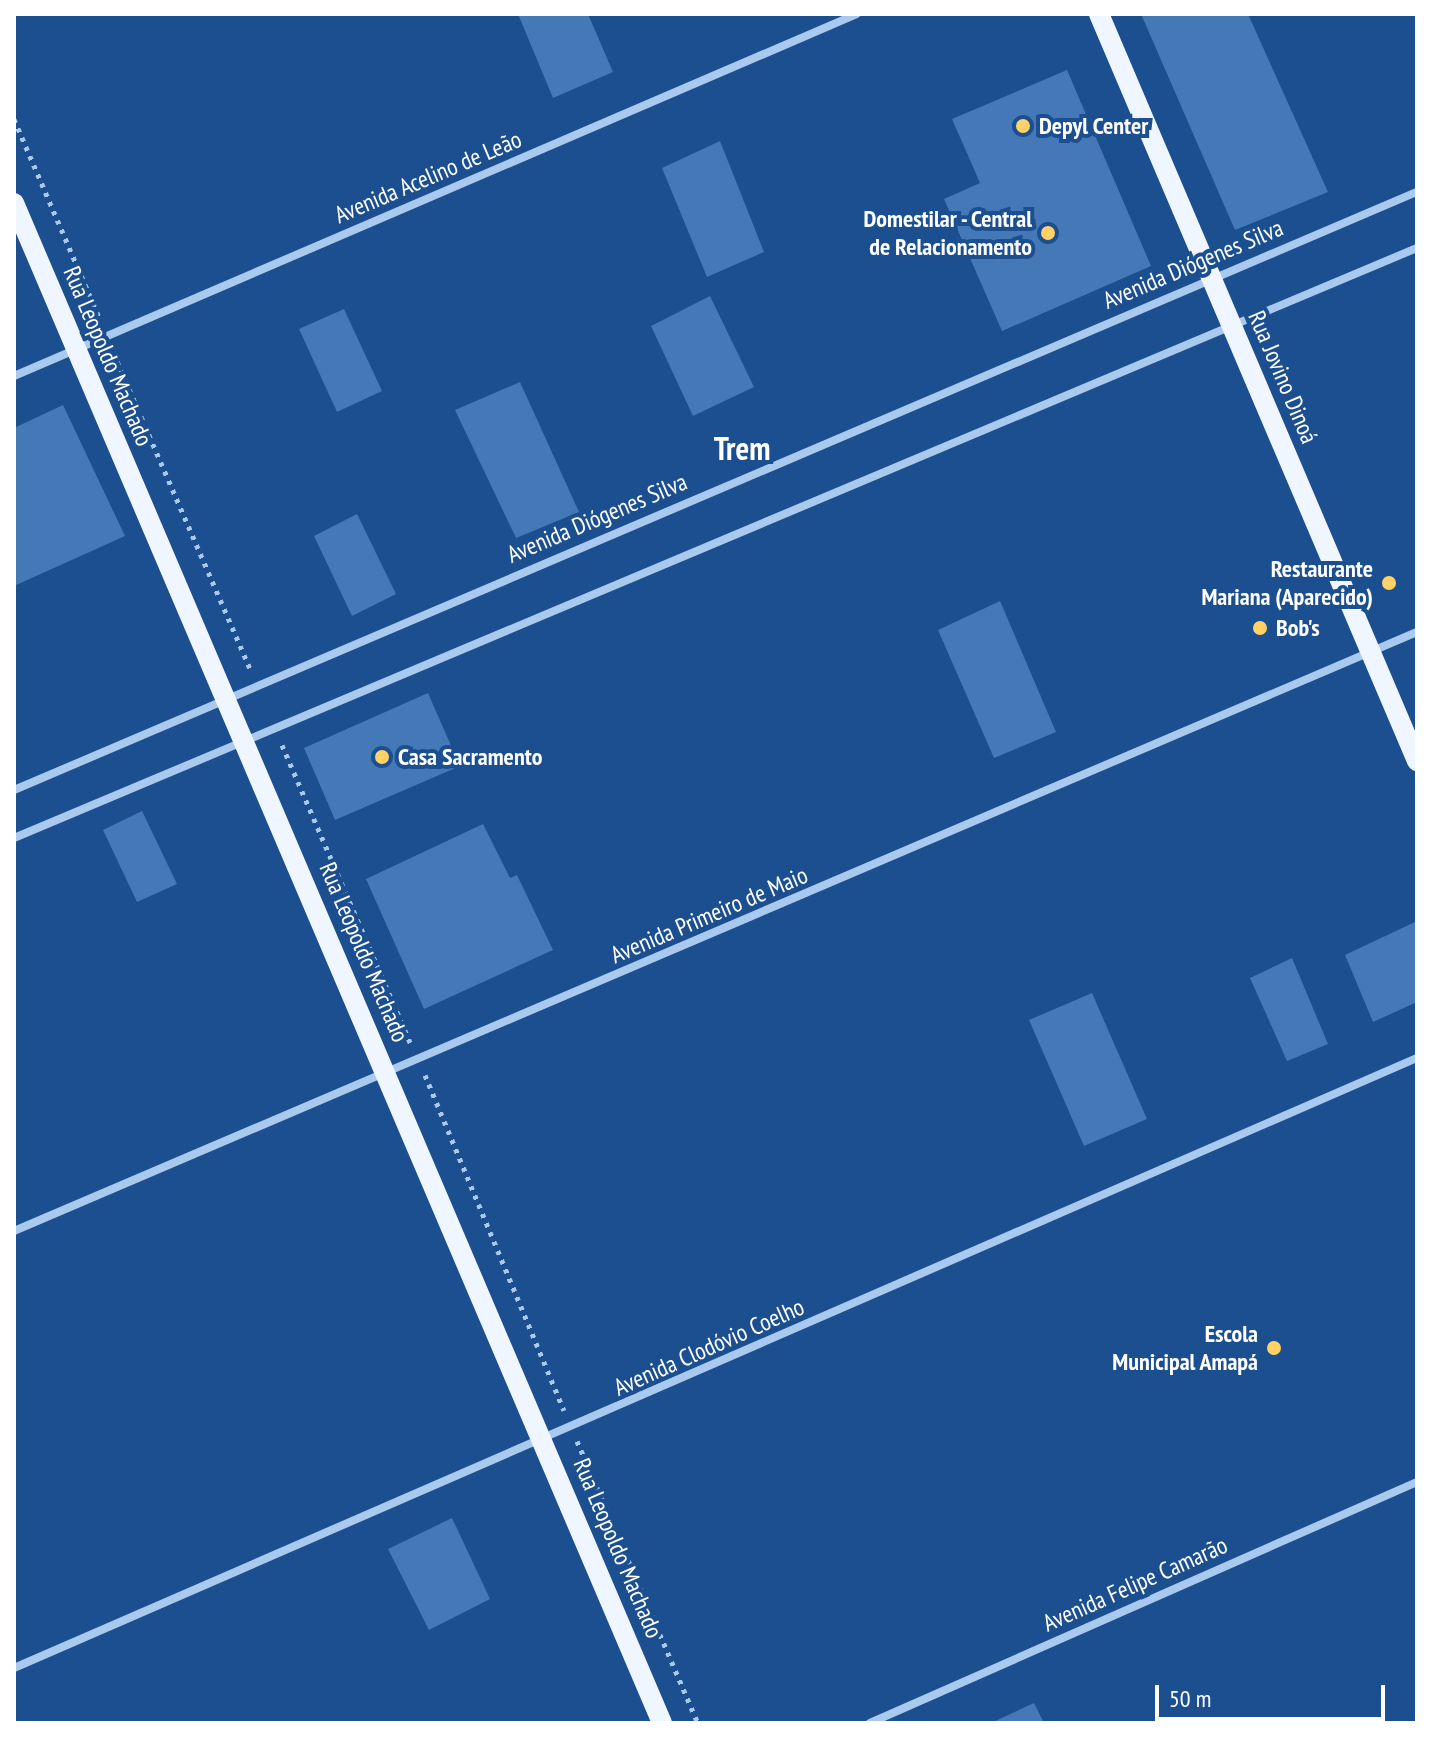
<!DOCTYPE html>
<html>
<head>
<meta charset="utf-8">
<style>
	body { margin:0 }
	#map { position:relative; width:1431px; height:1737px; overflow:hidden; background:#1b4f8f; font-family:"PT Sans Narrow",sans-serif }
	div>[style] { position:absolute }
	.building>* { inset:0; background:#4478b7 }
	.path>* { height:5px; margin-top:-2.5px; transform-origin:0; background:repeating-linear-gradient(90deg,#a9c9ee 0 4px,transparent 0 10px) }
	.minor>* { height:8px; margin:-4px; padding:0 4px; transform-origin:4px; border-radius:4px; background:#a9c9ee }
	.primary>* { height:20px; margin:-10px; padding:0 10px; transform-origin:10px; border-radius:10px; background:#f0f6ff }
	.dots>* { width:22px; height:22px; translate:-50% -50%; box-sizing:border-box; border:4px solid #1b4f8f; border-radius:50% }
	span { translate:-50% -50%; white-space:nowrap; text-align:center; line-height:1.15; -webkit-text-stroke:8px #1b4f8f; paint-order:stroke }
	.poi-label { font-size:24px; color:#fff; font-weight:700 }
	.left { translate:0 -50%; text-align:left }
	.right { translate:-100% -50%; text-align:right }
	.street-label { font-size:24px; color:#fff }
	.district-label { font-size:32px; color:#fff; font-weight:700 }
	.frame { position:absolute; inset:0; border:16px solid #fff; pointer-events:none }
	.scale { position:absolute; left:1155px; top:1685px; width:230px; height:36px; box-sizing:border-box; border:4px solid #fff; border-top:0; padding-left:10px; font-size:24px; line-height:28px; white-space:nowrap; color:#fff; -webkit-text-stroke:6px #1b4f8f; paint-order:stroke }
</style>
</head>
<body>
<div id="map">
	<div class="building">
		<div style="clip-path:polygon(518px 14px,588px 14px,613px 72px,553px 98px)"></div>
		<div style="clip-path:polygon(1141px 14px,1248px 14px,1328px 192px,1235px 230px)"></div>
		<div style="clip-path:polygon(1067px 70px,1151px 266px,1002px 331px,944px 199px,980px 183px,952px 119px)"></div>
		<div style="clip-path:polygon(720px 141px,764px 252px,707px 277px,662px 168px)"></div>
		<div style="clip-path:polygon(710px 296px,754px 387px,693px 416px,651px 326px)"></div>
		<div style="clip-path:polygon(344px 309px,382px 391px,337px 412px,299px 329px)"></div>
		<div style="clip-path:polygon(520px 382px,579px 512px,516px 538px,455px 410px)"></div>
		<div style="clip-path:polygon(63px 405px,125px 536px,14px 586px,14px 428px)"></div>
		<div style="clip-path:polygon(357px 514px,396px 594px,352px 616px,314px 536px)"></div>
		<div style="clip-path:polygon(1000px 601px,1056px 732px,994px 758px,938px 630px)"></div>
		<div style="clip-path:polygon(428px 693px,460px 766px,335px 820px,304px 748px)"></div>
		<div style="clip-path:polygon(142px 811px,177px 884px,137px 902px,103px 830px)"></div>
		<div style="clip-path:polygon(483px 824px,510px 878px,517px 875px,553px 950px,424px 1009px,366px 879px)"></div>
		<div style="clip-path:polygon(1417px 921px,1417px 1002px,1373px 1022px,1345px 955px)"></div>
		<div style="clip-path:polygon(1292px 958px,1328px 1044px,1287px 1061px,1250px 978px)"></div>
		<div style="clip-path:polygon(1092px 993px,1147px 1119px,1084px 1146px,1029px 1020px)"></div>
		<div style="clip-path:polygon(452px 1518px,490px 1599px,429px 1630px,388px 1549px)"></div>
		<div style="clip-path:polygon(1034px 1703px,1044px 1723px,991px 1723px)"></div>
	</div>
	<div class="path">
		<div style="left:14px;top:119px;width:219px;rotate:66.8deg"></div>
		<div style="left:113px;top:352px;width:345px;rotate:66.6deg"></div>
		<div style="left:282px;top:745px;width:326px;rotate:66.7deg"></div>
		<div style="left:425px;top:1075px;width:363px;rotate:67.5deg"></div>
		<div style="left:577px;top:1441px;width:307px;rotate:66.8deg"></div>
	</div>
	<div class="minor">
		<div style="left:14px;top:376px;width:917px;rotate:-23.24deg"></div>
		<div style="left:14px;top:790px;width:1525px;rotate:-23.09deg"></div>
		<div style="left:14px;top:838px;width:1522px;rotate:-22.81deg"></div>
		<div style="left:14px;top:1231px;width:1526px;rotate:-23.12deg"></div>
		<div style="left:14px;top:1668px;width:1530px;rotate:-23.5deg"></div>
		<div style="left:870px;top:1723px;width:598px;rotate:-23.78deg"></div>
	</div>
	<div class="primary">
		<div style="left:1099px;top:14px;width:812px;rotate:66.94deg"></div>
		<div style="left:14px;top:203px;width:1652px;rotate:66.91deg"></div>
	</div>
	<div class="dots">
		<div style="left:1023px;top:126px;background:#ffd166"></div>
		<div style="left:1048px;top:233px;background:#ffd166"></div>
		<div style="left:1389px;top:583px;background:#ffd166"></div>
		<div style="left:1260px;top:628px;background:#ffd166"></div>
		<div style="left:382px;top:757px;background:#ffd166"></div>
		<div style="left:1274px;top:1348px;background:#ffd166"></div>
	</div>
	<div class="poi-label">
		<span class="left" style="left:1039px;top:126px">Depyl Center</span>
		<span class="right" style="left:1032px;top:233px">Domestilar - Central<br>de Relacionamento</span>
		<span class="right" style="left:1373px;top:583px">Restaurante<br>Mariana (Aparecido)</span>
		<span class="left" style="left:1276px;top:628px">Bob's</span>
		<span class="left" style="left:398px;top:757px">Casa Sacramento</span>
		<span class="right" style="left:1258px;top:1348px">Escola<br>Municipal Amapá</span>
	</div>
	<div class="street-label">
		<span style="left:428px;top:177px;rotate:-23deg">Avenida Acelino de Leão</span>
		<span style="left:1193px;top:264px;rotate:-23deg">Avenida Diógenes Silva</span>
		<span style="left:108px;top:356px;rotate:67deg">Rua Leopoldo Machado</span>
		<span style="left:1283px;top:377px;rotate:67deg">Rua Jovino Dinoá</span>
		<span style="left:597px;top:518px;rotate:-23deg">Avenida Diógenes Silva</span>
		<span style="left:709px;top:915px;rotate:-23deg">Avenida Primeiro de Maio</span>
		<span style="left:364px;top:952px;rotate:67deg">Rua Leopoldo Machado</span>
		<span style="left:709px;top:1347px;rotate:-24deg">Avenida Clodóvio Coelho</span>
		<span style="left:618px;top:1548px;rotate:67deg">Rua Leopoldo Machado</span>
		<span style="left:1135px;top:1584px;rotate:-24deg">Avenida Felipe Camarão</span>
	</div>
	<div class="district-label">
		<span style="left:742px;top:448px">Trem</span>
	</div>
	<div class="frame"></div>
	<div class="scale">50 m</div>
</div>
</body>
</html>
